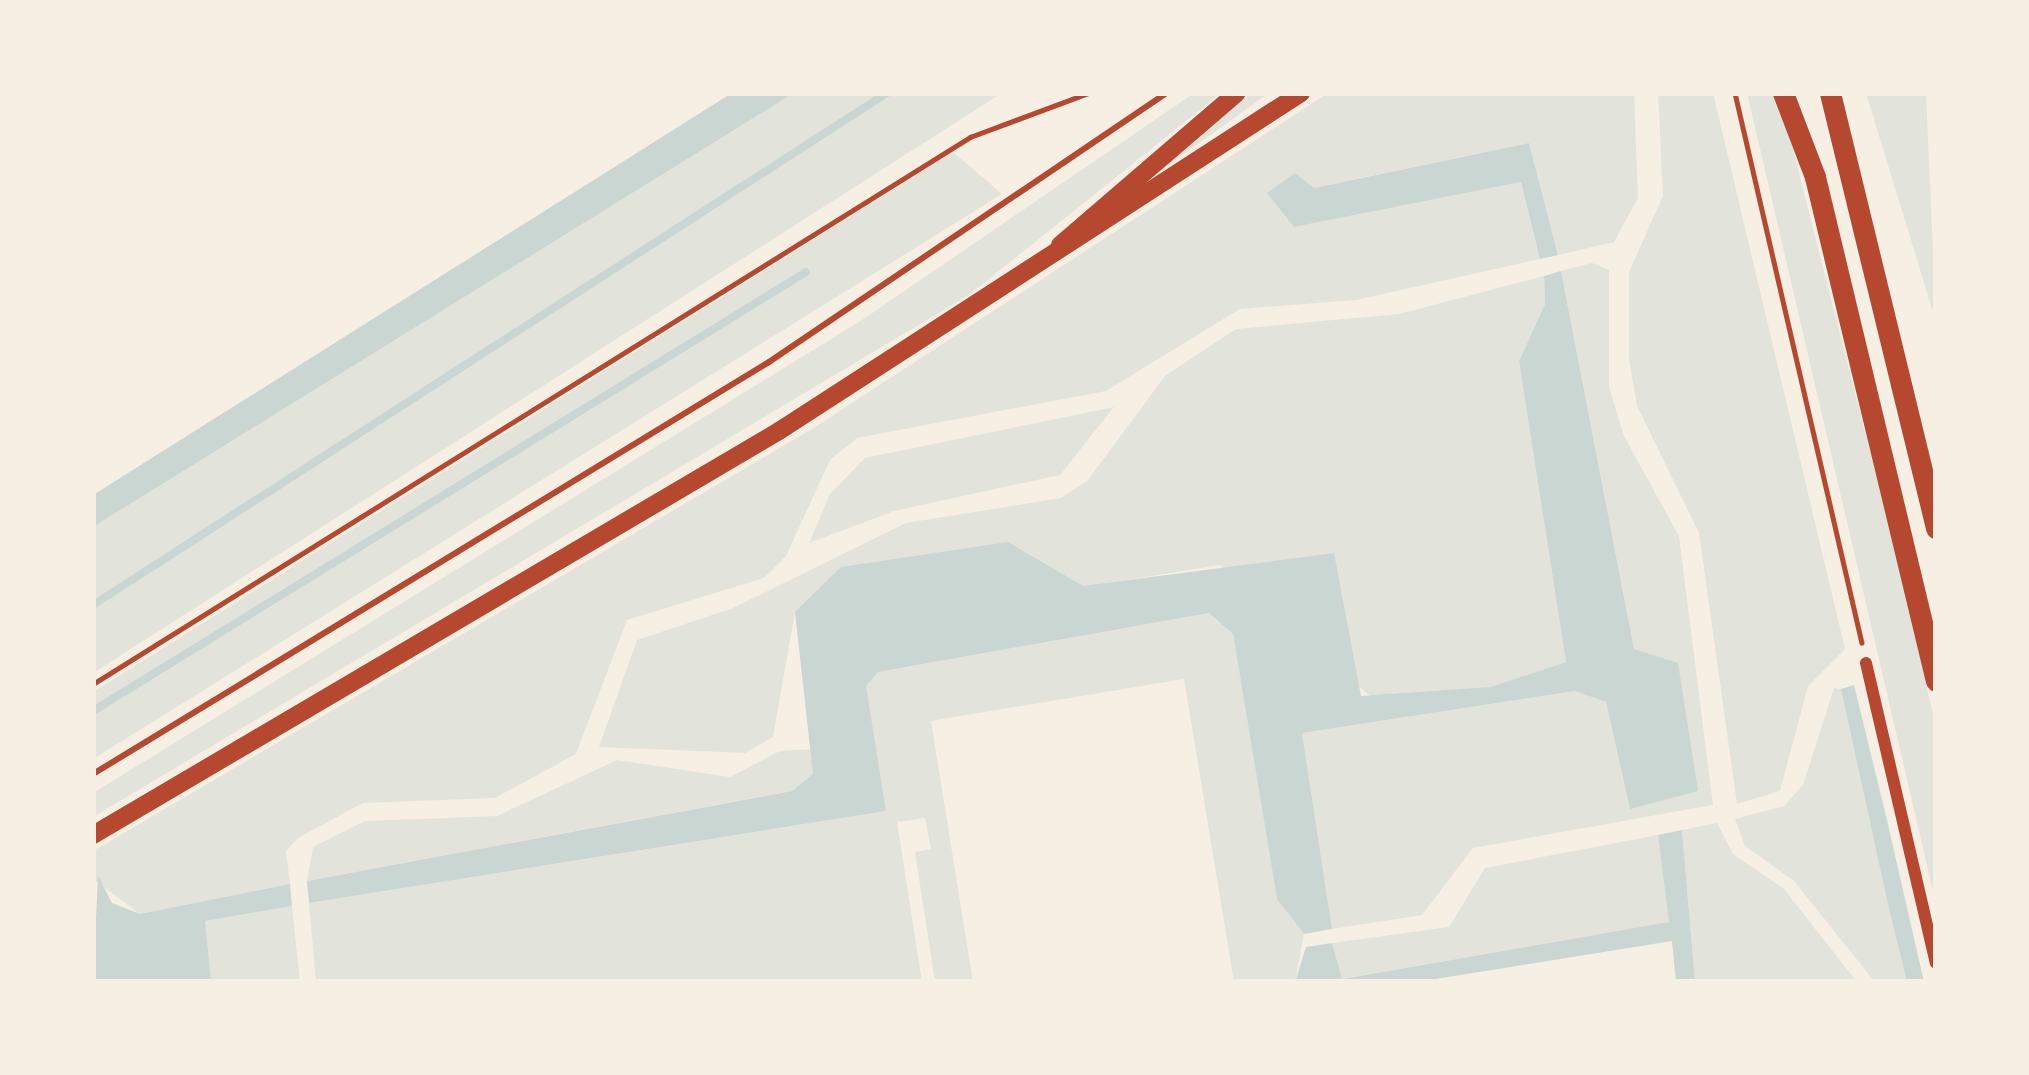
<!DOCTYPE html>
<html>
<head>
<meta charset="utf-8">
<style>
	body { margin:0 }
	#map { position:relative; width:2029px; height:1075px; overflow:hidden; background:#f6efe4; font-family:Poppins,sans-serif }
	div>[style] { position:absolute }
	.green>* { inset:0; background:#e2e4dc }
	.water>* { inset:0; background:#c9d6d2 }
	.stream>* { height:8px; margin:-4px; padding:0 4px; transform-origin:4px; border-radius:4px; background:#c9d6d2 }
	.path>* { height:4.5px; margin:-2.25px; padding:0 2.25px; transform-origin:2.25px; border-radius:2.25px; background:#b5482f }
	.service>* { height:6px; margin:-3px; padding:0 3px; transform-origin:3px; border-radius:3px; background:#b5482f }
	.minor>* { height:12px; margin:-6px; padding:0 6px; transform-origin:6px; border-radius:6px; background:#b5482f }
	.secondary>* { height:18px; margin:-9px; padding:0 9px; transform-origin:9px; border-radius:9px; background:#b5482f }
	.primary>* { height:21px; margin:-10.5px; padding:0 10.5px; transform-origin:10.5px; border-radius:10.5px; background:#b5482f }
	span { translate:-50% -50%; white-space:nowrap; text-align:center; line-height:1.15; -webkit-text-stroke:9px #f6efe4; paint-order:stroke }
	.frame { position:absolute; inset:0; border:96px solid #f6efe4; pointer-events:none }
</style>
</head>
<body>
<div id="map">
	<div class="green">
		<div style="clip-path:polygon(794px 93px,1002px 93px,93px 673px,93px 527px)"></div>
		<div style="clip-path:polygon(1194px 93px,1221px 93px,969px 295px,93px 817px,93px 793px,862px 320px)"></div>
		<div style="clip-path:polygon(1250px 93px,1269px 93px,1142px 184px)"></div>
		<div style="clip-path:polygon(1328px 93px,1634px 93px,1638px 198px,1614px 242px,1558px 255px,1529px 143px,1313px 188px,1294px 227px,1521px 182px,1540px 259px,1356px 300px,1240px 309px,1106px 391px,857px 438px,830px 460px,786px 556px,764px 578px,627px 620px,576px 754px,495px 798px,363px 803px,298px 838px,286px 851px,290px 884px,140px 914px,93px 879px,93px 851px,812px 429px)"></div>
		<div style="clip-path:polygon(1658px 93px,1713px 93px,1845px 649px,1808px 686px,1780px 791px,1737px 804px,1699px 533px,1637px 406px,1629px 359px,1629px 272px,1663px 196px)"></div>
		<div style="clip-path:polygon(1747px 93px,1771px 93px,1790px 138px,1897px 558px,1936px 727px,1936px 904px)"></div>
		<div style="clip-path:polygon(1866px 93px,1926px 93px,1936px 322px)"></div>
		<div style="clip-path:polygon(953px 152px,1002px 194px,93px 759px,93px 692px)"></div>
		<div style="clip-path:polygon(1592px 263px,1609px 270px,1609px 387px,1624px 436px,1679px 536px,1713px 805px,1473px 848px,1422px 915px,1332px 929px,1302px 733px,1575px 691px,1606px 702px,1630px 809px,1634px 649px,1561px 271px)"></div>
		<div style="clip-path:polygon(1544px 276px,1545px 304px,1519px 361px,1566px 662px,1492px 687px,1376px 701px,1220px 565px,1083px 587px,1007px 542px,795px 612px,773px 737px,745px 753px,599px 747px,637px 640px,733px 608px,906px 523px,1061px 498px,1088px 480px,1165px 376px,1236px 329px,1399px 314px)"></div>
		<div style="clip-path:polygon(1114px 407px,1060px 475px,894px 511px,809px 543px,830px 494px,865px 458px)"></div>
		<div style="clip-path:polygon(1209px 613px,1233px 634px,1277px 898px,1304px 934px,1295px 982px,1234px 982px,1184px 679px,931px 721px,973px 982px,935px 982px,915px 852px,931px 849px,925px 818px,897px 822px,922px 982px,316px 982px,309px 903px,886px 811px,865px 686px,878px 672px)"></div>
		<div style="clip-path:polygon(1834px 688px,1841px 689px,1907px 982px,1875px 982px,1794px 881px,1745px 846px,1735px 819px,1784px 806px,1803px 785px)"></div>
		<div style="clip-path:polygon(814px 749px,813px 775px,791px 791px,307px 881px,313px 847px,365px 821px,497px 816px,617px 760px,730px 777px,780px 751px)"></div>
		<div style="clip-path:polygon(1717px 823px,1733px 854px,1784px 889px,1857px 982px,1695px 982px,1682px 830px)"></div>
		<div style="clip-path:polygon(1658px 835px,1670px 922px,1341px 979px,1332px 943px,1449px 927px,1485px 868px)"></div>
		<div style="clip-path:polygon(292px 906px,300px 982px,211px 982px,204px 921px)"></div>
	</div>
	<div class="water">
		<div style="clip-path:polygon(732px 93px,794px 93px,93px 527px,93px 495px)"></div>
		<div style="clip-path:polygon(1529px 143px,1558px 255px,1540px 259px,1521px 182px,1294px 227px,1267px 193px,1295px 173px,1314px 188px)"></div>
		<div style="clip-path:polygon(1561px 271px,1634px 649px,1678px 663px,1698px 791px,1630px 809px,1606px 702px,1575px 691px,1302px 733px,1332px 929px,1304px 934px,1277px 899px,1233px 634px,1209px 613px,878px 672px,866px 686px,886px 811px,309px 903px,307px 881px,792px 791px,813px 774px,795px 612px,841px 567px,1008px 542px,1083px 586px,1334px 553px,1361px 696px,1491px 687px,1566px 662px,1519px 361px,1545px 304px,1544px 276px)"></div>
		<div style="clip-path:polygon(1854px 685px,1886px 816px,1924px 982px,1907px 982px,1888px 904px,1841px 689px)"></div>
		<div style="clip-path:polygon(1682px 830px,1695px 982px,1676px 982px,1672px 941px,1417px 982px,1295px 982px,1306px 947px,1332px 943px,1342px 979px,1669px 922px,1658px 835px)"></div>
		<div style="clip-path:polygon(98px 876px,112px 903px,140px 914px,290px 884px,292px 906px,205px 921px,211px 982px,93px 982px)"></div>
	</div>
	<div class="stream">
		<div style="left:93px;top:605px;width:945px;rotate:-32.82deg"></div>
		<div style="left:93px;top:711px;width:837px;rotate:-31.62deg"></div>
	</div>
	<div class="path">
		<div style="left:1735px;top:93px;width:564px;rotate:77deg"></div>
		<div style="left:93px;top:684px;width:1034px;rotate:-31.95deg"></div>
		<div style="left:970px;top:137px;width:126px;rotate:-20.4deg"></div>
	</div>
	<div class="service">
		<div style="left:93px;top:774px;width:792px;rotate:-31.36deg"></div>
		<div style="left:769px;top:362px;width:480px;rotate:-34.1deg"></div>
	</div>
	<div class="minor">
		<div style="left:1866px;top:663px;width:308px;rotate:76.9deg"></div>
	</div>
	<div class="secondary">
		<div style="left:1060px;top:245px;width:233px;rotate:-40.7deg"></div>
		<div style="left:93px;top:835px;width:796px;rotate:-30.49deg"></div>
		<div style="left:779px;top:431px;width:622px;rotate:-32.92deg"></div>
	</div>
	<div class="primary">
		<div style="left:1783px;top:93px;width:90px;rotate:69.1deg"></div>
		<div style="left:1815px;top:177px;width:518px;rotate:76.5deg"></div>
		<div style="left:1830px;top:93px;width:448px;rotate:76.3deg"></div>
	</div>
	<div class="frame"></div>
</div>
</body>
</html>
